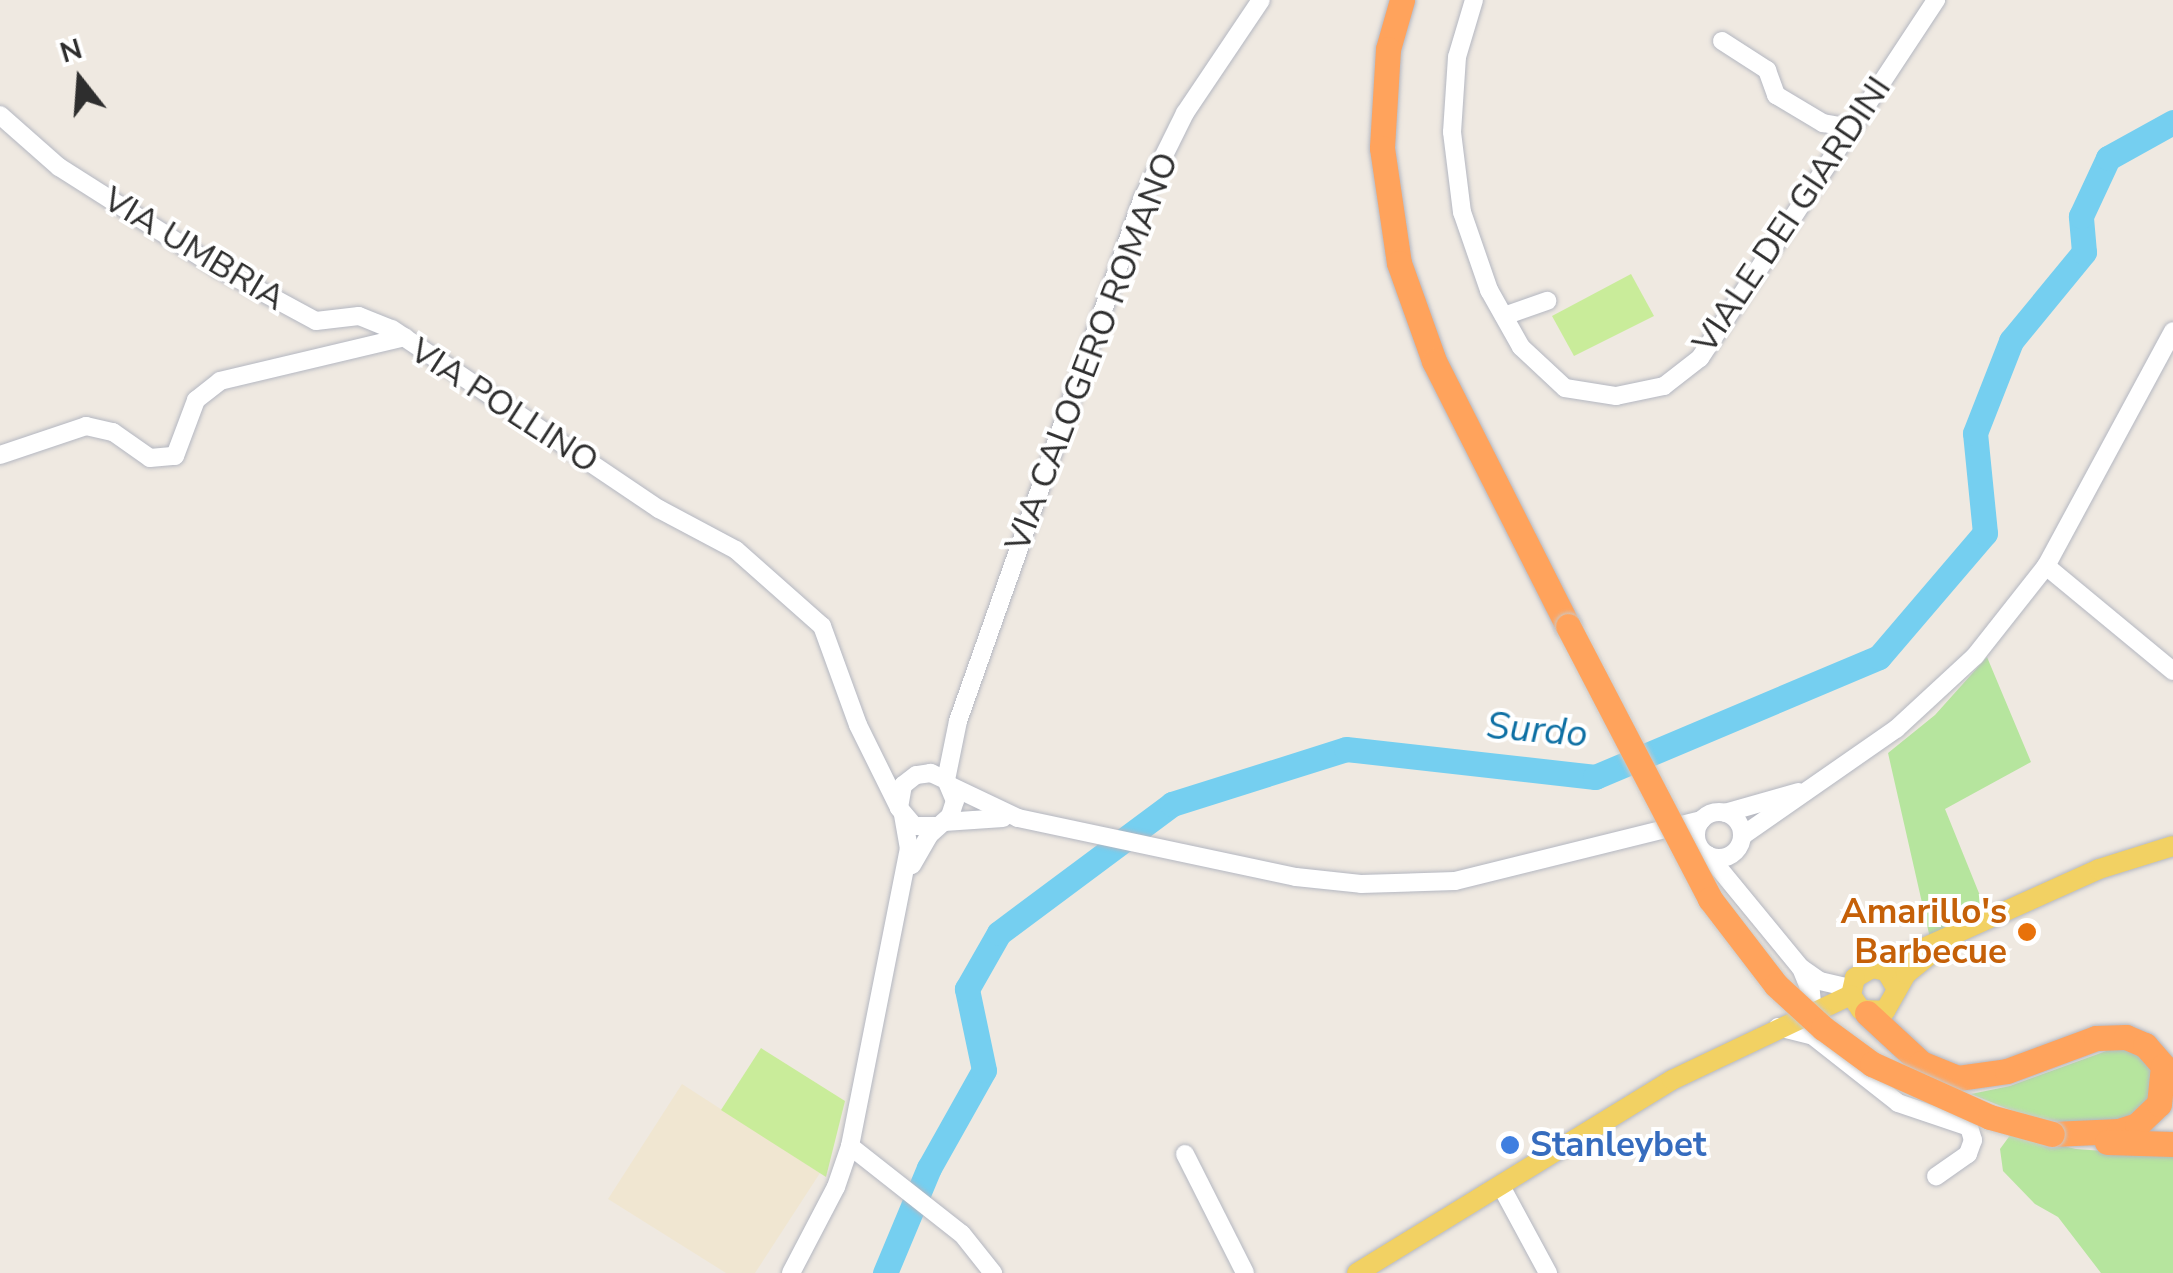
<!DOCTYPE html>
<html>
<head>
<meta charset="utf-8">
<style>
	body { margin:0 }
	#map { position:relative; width:2173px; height:1273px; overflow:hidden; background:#efe9e1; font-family:"Nunito Sans",sans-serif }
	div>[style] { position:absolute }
	.education>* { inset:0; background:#f0e6d1 }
	.green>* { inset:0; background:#b6e59e }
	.pitch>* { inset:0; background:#c9ec9a }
	.river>* { height:25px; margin:-12.5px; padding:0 12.5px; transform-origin:12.5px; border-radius:12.5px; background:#75cff0 }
	.roads { filter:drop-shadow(0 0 2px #b4b7c1) drop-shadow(0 0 2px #b4b7c1) }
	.minor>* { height:18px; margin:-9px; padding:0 9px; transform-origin:9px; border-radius:9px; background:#fff }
	.minor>.ring { margin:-9px; padding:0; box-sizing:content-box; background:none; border:18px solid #fff; border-radius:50% }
	.major>* { height:20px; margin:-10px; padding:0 10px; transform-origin:10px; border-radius:10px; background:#f2d163 }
	.highway>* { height:25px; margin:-12.5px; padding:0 12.5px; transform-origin:12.5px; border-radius:12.5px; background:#ffa35c }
	.bridges { filter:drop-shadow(0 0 2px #c9c9c9) drop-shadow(0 0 2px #c9c9c9) }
	.highway-bridge>* { height:25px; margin:-12.5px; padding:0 12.5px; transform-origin:12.5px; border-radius:12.5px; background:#ffa35c }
	.dots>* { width:28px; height:28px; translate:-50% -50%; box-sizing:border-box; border:5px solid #fff; border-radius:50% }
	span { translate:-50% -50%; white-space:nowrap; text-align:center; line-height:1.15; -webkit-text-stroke:8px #fff; paint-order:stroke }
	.street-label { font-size:35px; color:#2e2e2e }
	.food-label { font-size:35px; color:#c56008; font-weight:700 }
	.right { translate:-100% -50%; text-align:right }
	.shop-label { font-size:35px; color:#366cbe; font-weight:700 }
	.left { translate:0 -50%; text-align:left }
	.water-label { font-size:38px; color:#0d6fa3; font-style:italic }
	.north { position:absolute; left:30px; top:30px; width:100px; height:100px; -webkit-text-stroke:8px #fff; paint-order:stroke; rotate:343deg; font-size:28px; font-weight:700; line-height:40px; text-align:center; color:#2e2e2e }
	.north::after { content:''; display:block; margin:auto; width:35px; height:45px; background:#2e2e2e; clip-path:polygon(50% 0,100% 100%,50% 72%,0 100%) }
</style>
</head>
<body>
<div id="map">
	<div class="education">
		<div style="clip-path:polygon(682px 1084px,820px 1173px,755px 1273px,726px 1273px,608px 1199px)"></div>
	</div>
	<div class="green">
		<div style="clip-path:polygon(1987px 657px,2031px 762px,1945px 809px,1987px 913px,1930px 938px,1888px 753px,1935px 715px)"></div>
		<div style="clip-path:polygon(2120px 1046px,2150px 1060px,2153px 1100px,2119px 1123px,2038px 1121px,1971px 1094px,2010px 1086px)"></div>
		<div style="clip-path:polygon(2011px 1134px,2076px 1149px,2173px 1156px,2173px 1273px,2101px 1273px,2058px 1217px,2035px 1204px,2003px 1171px,2000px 1149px)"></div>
	</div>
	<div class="pitch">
		<div style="clip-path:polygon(1631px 274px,1654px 316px,1574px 356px,1552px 316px)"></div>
		<div style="clip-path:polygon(761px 1048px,845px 1101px,826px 1177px,721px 1110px)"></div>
	</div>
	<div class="river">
		<div style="left:885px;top:1273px;width:114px;rotate:-67.3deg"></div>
		<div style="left:929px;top:1168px;width:112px;rotate:-60.7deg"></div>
		<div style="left:984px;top:1070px;width:83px;rotate:-101.9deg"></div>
		<div style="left:967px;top:989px;width:64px;rotate:-60.3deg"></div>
		<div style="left:999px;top:933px;width:216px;rotate:-36.7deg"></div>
		<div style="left:1172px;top:804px;width:182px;rotate:-17.5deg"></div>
		<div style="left:1346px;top:749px;width:251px;rotate:6.4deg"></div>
		<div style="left:1595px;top:777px;width:308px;rotate:-22.9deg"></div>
		<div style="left:1879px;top:657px;width:163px;rotate:-49.5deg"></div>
		<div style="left:1985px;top:533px;width:100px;rotate:-95.7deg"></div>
		<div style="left:1975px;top:433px;width:99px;rotate:-68.6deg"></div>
		<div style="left:2011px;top:341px;width:115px;rotate:-50.6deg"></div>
		<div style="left:2084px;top:252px;width:36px;rotate:-95deg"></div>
		<div style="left:2081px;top:216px;width:64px;rotate:-65deg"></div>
		<div style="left:2108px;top:158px;width:74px;rotate:-29deg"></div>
	</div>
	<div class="roads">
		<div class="minor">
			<div style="left:1474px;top:0;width:59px;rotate:106.6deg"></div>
			<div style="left:1457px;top:57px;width:75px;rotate:93.8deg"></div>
			<div style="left:1452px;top:132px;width:81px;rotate:82.9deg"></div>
			<div style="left:1462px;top:212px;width:83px;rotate:70.9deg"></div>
			<div style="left:1489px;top:290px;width:65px;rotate:60.7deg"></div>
			<div style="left:1521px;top:347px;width:60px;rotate:43deg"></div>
			<div style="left:1565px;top:388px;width:52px;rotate:8.9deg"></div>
			<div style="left:1616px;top:396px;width:49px;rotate:-11.8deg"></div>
			<div style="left:1664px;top:386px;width:46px;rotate:-37.9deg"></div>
			<div style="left:1700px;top:358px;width:429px;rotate:-56.6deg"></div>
			<div style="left:1722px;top:41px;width:54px;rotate:32.8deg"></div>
			<div style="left:1767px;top:70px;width:27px;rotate:70deg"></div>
			<div style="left:1776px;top:95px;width:55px;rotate:30.8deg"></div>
			<div style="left:1823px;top:123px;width:29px;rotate:10deg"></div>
			<div style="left:0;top:115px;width:79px;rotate:41.4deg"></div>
			<div style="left:59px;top:167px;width:188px;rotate:32.4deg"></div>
			<div style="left:218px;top:268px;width:111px;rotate:28.4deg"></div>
			<div style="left:316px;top:321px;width:43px;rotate:-6.6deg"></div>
			<div style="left:359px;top:316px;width:35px;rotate:22deg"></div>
			<div style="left:392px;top:329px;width:322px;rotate:34deg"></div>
			<div style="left:659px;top:509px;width:87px;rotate:28deg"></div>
			<div style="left:736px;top:550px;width:115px;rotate:41.5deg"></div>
			<div style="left:822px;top:626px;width:105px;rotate:70deg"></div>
			<div style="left:858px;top:725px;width:93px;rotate:63.7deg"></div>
			<div style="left:1504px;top:316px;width:46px;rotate:-19.2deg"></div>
			<div style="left:0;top:455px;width:91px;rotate:-18.6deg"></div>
			<div style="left:86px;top:426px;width:28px;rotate:13deg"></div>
			<div style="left:113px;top:432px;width:45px;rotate:35.1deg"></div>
			<div style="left:150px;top:458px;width:25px;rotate:-5deg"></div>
			<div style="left:175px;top:456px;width:60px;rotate:-69.4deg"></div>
			<div style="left:196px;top:400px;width:31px;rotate:-38deg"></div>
			<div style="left:220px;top:381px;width:190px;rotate:-13.4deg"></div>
			<div style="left:2046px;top:566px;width:165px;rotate:39.6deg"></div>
			<div style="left:946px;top:780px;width:60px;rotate:-78.5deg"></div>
			<div style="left:958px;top:721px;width:553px;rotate:-70.55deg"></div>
			<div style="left:1142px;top:200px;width:97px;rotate:-63.7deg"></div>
			<div style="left:1185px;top:113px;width:136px;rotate:-56.1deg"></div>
			<div style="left:951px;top:786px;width:74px;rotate:25.5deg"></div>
			<div style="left:1018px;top:818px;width:284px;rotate:12deg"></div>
			<div style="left:1296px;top:877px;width:65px;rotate:6.1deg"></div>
			<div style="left:1361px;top:884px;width:94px;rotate:-1.8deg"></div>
			<div style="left:1455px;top:881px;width:254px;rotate:-13.9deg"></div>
			<div class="ring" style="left:1696px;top:812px;width:28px;height:28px"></div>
			<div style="left:1725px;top:813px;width:76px;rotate:-16deg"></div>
			<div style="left:944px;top:822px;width:59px;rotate:-3.9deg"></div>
			<div style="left:1742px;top:836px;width:188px;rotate:-34.8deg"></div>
			<div style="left:1896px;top:729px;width:108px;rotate:-42.7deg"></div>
			<div style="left:1975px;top:656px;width:115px;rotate:-51.7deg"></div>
			<div style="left:2046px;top:566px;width:267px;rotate:-61.6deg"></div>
			<div style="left:1708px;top:855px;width:145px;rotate:50.6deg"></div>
			<div style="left:1800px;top:967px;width:24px;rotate:35deg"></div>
			<div style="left:1820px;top:981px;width:32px;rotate:13deg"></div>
			<div style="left:912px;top:865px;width:34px;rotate:-60deg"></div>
			<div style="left:929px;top:835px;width:28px;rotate:-42deg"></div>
			<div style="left:950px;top:816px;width:16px;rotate:-72deg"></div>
			<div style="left:955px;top:801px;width:23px;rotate:-113deg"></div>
			<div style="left:946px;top:780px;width:17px;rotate:-155deg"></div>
			<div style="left:931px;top:773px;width:15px;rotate:172deg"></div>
			<div style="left:916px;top:775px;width:16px;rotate:142deg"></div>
			<div style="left:903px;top:785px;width:23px;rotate:100deg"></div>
			<div style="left:899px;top:808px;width:23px;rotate:50deg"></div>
			<div style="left:914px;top:826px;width:24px"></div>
			<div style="left:1801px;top:968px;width:27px;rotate:68deg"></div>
			<div style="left:1811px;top:993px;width:18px;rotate:84deg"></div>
			<div style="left:1778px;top:1027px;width:36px;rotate:14deg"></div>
			<div style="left:1813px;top:1036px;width:108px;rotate:38.2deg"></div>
			<div style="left:1898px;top:1103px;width:75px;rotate:18.7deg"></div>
			<div style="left:1969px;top:1127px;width:14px;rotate:73deg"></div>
			<div style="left:1973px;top:1140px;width:15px;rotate:110deg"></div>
			<div style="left:1968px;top:1154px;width:39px;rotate:145deg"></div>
			<div style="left:850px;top:1146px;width:142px;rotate:38.2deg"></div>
			<div style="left:962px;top:1234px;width:50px;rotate:51.5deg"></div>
			<div style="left:1185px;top:1154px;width:133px;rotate:63.2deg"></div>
			<div style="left:1502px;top:1188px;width:97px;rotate:61.6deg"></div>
			<div style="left:791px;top:1273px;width:97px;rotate:-62.4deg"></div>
			<div style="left:836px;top:1187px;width:43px;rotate:-71.1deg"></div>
			<div style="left:850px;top:1146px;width:303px;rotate:-78.8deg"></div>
			<div style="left:909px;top:849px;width:35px;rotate:-100deg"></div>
		</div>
		<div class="major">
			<div style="left:1879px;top:968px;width:241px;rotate:-24.2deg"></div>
			<div style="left:2099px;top:869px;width:77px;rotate:-17.3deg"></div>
			<div style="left:1897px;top:989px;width:21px;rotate:-121deg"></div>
			<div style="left:1886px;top:971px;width:14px;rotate:-168deg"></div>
			<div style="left:1872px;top:968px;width:20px;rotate:150deg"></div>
			<div style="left:1855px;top:978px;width:17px;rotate:103deg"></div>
			<div style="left:1851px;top:995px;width:18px;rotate:56deg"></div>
			<div style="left:1861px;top:1010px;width:24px;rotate:2deg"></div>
			<div style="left:1885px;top:1011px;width:43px;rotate:-60.4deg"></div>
			<div style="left:1906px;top:974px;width:35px;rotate:-39deg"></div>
			<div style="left:1357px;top:1273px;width:369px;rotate:-31.5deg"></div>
			<div style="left:1672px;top:1080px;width:198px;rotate:-25.4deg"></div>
		</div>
		<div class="highway">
			<div style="left:1402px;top:0;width:51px;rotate:105.9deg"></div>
			<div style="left:1388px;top:49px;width:99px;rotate:93.5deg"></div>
			<div style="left:1382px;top:148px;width:116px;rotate:81.6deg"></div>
			<div style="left:1399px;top:263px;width:104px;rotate:70.3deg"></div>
			<div style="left:1434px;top:361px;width:297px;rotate:63.2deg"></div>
			<div style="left:1867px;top:1013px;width:74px;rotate:42.8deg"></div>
			<div style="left:1921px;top:1063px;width:40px;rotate:22deg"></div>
			<div style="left:1958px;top:1078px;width:49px;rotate:-8.1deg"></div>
			<div style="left:2007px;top:1071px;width:95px;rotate:-20.3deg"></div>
			<div style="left:2096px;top:1038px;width:30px;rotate:-2deg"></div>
			<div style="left:2126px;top:1037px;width:21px;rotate:23deg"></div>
			<div style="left:2145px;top:1045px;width:43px;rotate:48.8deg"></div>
			<div style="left:2052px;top:1134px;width:67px;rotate:-2.6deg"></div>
			<div style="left:2119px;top:1131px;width:19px;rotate:-18deg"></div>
			<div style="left:2137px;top:1125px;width:30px;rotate:-44deg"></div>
			<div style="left:2159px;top:1104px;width:38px;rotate:-84deg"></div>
			<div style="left:2107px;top:1142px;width:66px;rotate:1.7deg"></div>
		</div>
	</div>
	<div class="bridges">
		<div class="highway-bridge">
			<div style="left:1568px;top:626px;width:308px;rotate:62.5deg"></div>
			<div style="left:1710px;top:899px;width:108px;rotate:52.5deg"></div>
			<div style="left:1776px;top:985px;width:64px;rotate:42.5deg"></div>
			<div style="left:1823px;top:1028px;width:61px;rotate:36.3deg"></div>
			<div style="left:1872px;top:1064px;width:129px;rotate:24.2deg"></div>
			<div style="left:1990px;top:1117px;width:64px;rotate:15.3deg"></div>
		</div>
	</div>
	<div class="dots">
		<div style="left:2027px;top:932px;background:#e8710a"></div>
		<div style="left:1510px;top:1145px;background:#3f7fe0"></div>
	</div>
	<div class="street-label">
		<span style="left:1792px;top:215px;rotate:-56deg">VIALE DEI GIARDINI</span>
		<span style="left:194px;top:249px;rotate:31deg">VIA UMBRIA</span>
		<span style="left:1092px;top:352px;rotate:-69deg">VIA CALOGERO ROMANO</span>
		<span style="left:504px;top:406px;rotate:33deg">VIA POLLINO</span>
	</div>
	<div class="food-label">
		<span class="right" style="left:2007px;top:932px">Amarillo's<br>Barbecue</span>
	</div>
	<div class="shop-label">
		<span class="left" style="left:1530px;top:1145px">Stanleybet</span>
	</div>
	<div class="water-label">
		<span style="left:1537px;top:730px;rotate:5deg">Surdo</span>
	</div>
	<div class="north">N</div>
</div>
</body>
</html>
